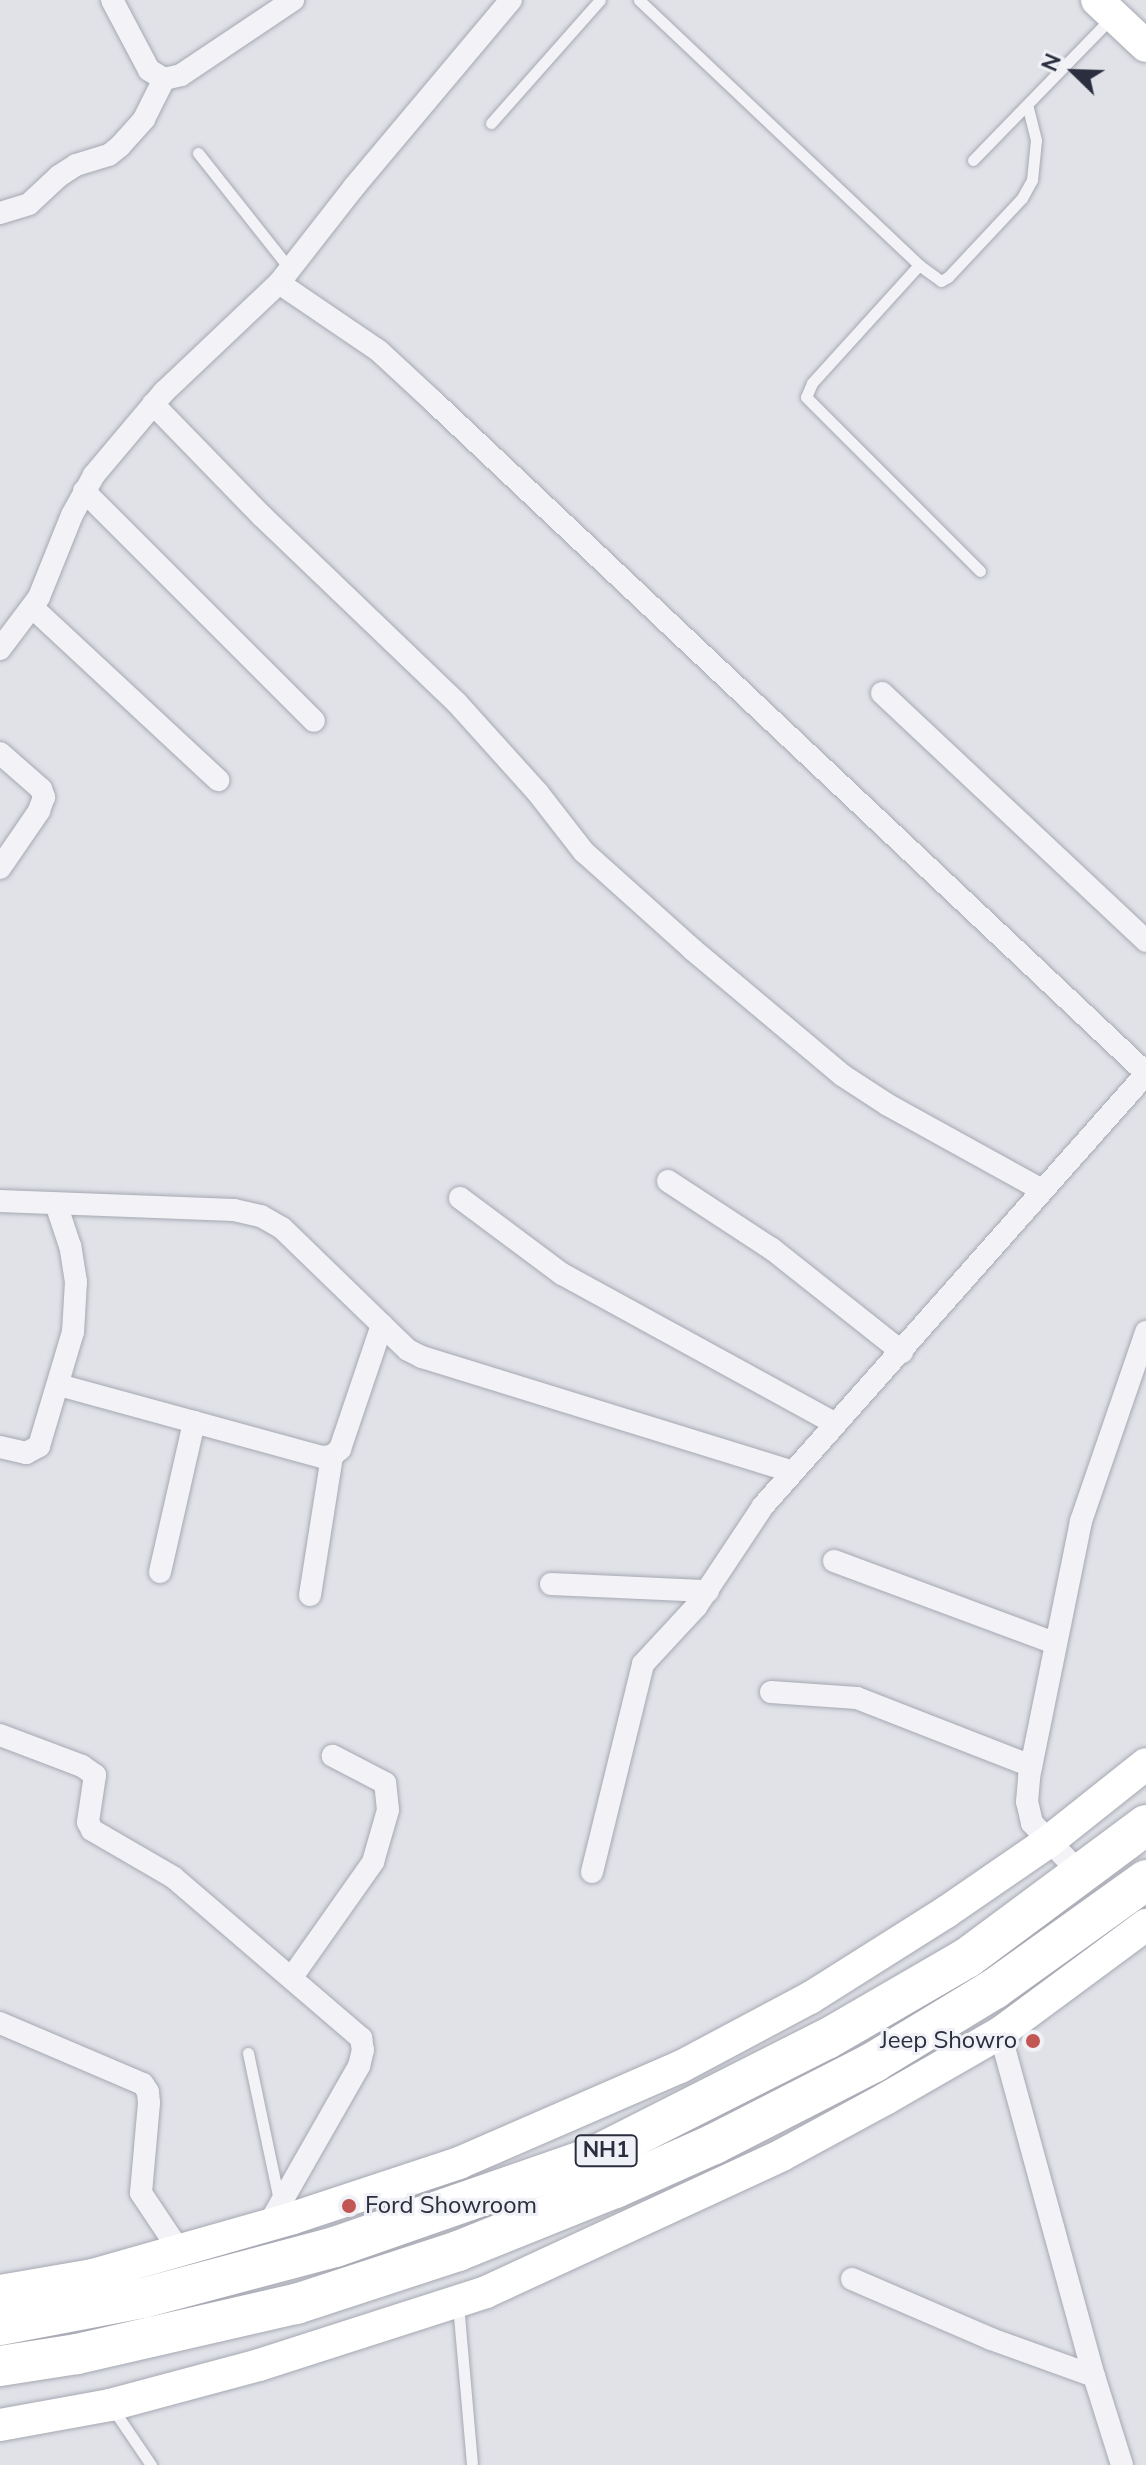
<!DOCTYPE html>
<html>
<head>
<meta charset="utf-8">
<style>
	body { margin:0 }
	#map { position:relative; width:1146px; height:2465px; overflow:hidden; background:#e0e2e8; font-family:"Nunito Sans",sans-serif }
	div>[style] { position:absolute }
	.roads { filter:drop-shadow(0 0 2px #a6a8b2) drop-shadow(0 0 2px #a6a8b2) }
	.lane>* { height:11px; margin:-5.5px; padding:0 5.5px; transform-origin:5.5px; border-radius:5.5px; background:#f3f3f7 }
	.street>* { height:22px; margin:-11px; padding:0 11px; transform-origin:11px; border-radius:11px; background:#f3f3f7 }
	.secondary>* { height:32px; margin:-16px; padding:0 16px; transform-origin:16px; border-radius:16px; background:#fff }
	.highway>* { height:40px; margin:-20px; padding:0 20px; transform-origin:20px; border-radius:20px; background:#fff }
	.dots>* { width:22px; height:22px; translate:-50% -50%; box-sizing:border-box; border:4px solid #f0f1f6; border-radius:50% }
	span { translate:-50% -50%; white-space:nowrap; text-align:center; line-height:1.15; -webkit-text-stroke:6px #f0f1f6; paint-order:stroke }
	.shield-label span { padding:2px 6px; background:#f0f1f6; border:2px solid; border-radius:6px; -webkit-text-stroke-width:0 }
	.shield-label { font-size:22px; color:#2b2e3e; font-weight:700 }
	.poi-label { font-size:24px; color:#2b2e3e }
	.right { translate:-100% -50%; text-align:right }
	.left { translate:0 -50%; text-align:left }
	.north { position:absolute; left:1034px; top:32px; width:80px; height:80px; -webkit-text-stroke:6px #f0f1f6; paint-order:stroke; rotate:293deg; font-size:22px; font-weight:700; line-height:32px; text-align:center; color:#2b2e3e }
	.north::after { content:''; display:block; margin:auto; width:28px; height:36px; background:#2b2e3e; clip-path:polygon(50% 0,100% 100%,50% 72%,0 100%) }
</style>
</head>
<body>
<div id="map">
	<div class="roads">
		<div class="lane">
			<div style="left:639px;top:0;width:386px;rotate:43.4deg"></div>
			<div style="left:919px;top:265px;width:27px;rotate:36deg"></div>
			<div style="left:941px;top:281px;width:8px;rotate:-30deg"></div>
			<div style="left:948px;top:277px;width:108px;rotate:-46.9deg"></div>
			<div style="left:1022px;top:198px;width:21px;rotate:-61deg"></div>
			<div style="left:1032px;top:180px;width:40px;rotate:-84.3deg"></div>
			<div style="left:1036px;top:140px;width:36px;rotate:-104deg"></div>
			<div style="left:491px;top:123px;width:164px;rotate:-48.5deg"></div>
			<div style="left:198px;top:153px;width:148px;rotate:51.6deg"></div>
			<div style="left:973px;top:160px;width:201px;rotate:-45.8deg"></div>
			<div style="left:919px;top:265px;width:159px;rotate:132.2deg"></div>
			<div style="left:812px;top:383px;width:15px;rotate:113deg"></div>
			<div style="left:806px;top:397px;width:246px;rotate:45deg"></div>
			<div style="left:248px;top:2053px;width:150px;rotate:78.1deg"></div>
			<div style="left:458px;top:2304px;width:160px;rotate:85deg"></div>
			<div style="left:113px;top:2409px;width:68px;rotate:55.8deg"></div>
		</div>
		<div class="street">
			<div style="left:112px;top:0;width:79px;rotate:62.1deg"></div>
			<div style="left:149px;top:70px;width:17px;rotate:31deg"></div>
			<div style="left:164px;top:79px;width:17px;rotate:-13deg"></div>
			<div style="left:181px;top:75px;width:135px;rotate:-33.8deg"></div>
			<div style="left:0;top:213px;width:30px;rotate:-17deg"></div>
			<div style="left:29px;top:204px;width:41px;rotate:-43deg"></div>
			<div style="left:59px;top:176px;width:20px;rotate:-33deg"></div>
			<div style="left:76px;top:165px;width:34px;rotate:-17deg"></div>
			<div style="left:109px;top:155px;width:14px;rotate:-39deg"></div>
			<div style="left:120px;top:146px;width:36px;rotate:-48deg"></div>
			<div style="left:144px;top:119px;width:45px;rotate:-63.4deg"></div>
			<div style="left:279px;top:283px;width:121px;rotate:34.2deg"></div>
			<div style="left:379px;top:351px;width:75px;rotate:42.8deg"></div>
			<div style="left:434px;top:402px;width:978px;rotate:43.3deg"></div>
			<div style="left:153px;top:404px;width:156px;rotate:45.8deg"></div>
			<div style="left:262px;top:516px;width:270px;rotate:43.8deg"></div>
			<div style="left:457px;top:703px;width:121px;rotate:48deg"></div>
			<div style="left:538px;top:793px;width:75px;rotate:52.1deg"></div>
			<div style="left:584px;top:852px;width:145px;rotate:41.9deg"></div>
			<div style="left:692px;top:949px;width:196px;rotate:40deg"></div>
			<div style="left:842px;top:1075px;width:55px;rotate:33.1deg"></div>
			<div style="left:888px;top:1105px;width:176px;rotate:28.9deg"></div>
			<div style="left:84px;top:491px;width:325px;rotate:45deg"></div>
			<div style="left:33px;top:608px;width:253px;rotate:42.9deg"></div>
			<div style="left:0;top:649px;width:65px;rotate:-53.1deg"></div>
			<div style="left:39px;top:597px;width:88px;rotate:-68.1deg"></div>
			<div style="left:72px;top:515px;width:46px;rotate:-61.2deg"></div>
			<div style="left:94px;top:475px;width:109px;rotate:-49.9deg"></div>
			<div style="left:164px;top:392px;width:158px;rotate:-43.5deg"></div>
			<div style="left:279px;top:283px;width:122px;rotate:-52deg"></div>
			<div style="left:354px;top:187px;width:244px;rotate:-50deg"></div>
			<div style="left:882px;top:693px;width:362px;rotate:43.2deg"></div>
			<div style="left:0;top:753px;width:55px;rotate:41.3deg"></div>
			<div style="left:41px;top:789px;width:9px;rotate:69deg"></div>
			<div style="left:44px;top:797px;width:15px;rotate:110deg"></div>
			<div style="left:39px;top:811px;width:69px;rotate:124.4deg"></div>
			<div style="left:668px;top:1181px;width:124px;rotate:33.2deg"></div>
			<div style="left:772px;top:1249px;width:166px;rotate:38.4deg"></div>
			<div style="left:460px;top:1198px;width:127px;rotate:36.7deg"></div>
			<div style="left:562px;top:1274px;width:312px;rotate:28.7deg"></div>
			<div style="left:0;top:1201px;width:234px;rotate:2.2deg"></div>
			<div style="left:234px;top:1210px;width:28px;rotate:13deg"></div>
			<div style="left:261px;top:1216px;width:24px;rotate:30deg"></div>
			<div style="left:282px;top:1228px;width:175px;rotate:44.1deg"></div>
			<div style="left:408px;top:1350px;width:16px;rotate:27deg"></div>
			<div style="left:422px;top:1357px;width:388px;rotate:17.2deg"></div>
			<div style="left:59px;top:1385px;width:273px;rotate:15.3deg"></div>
			<div style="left:322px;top:1457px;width:10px;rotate:-6deg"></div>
			<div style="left:332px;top:1456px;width:11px;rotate:-41deg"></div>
			<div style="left:340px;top:1449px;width:131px;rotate:-71.3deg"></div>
			<div style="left:0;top:1447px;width:27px;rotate:13deg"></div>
			<div style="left:26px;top:1453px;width:15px;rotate:-28deg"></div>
			<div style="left:39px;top:1446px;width:119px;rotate:-73.4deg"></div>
			<div style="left:73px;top:1332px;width:50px;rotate:-86.6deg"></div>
			<div style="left:76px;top:1282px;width:36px;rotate:-99deg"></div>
			<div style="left:70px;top:1246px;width:44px;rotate:-108.4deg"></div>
			<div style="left:834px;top:1561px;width:235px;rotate:20.4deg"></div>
			<div style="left:160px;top:1572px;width:154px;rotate:-77.2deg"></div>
			<div style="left:551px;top:1584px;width:157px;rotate:2.6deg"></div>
			<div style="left:310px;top:1595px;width:141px;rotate:-81deg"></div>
			<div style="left:771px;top:1692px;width:86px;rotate:4deg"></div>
			<div style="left:857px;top:1698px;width:187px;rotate:21.3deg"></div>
			<div style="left:0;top:1735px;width:88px;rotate:20.7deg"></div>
			<div style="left:82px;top:1766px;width:16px;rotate:35deg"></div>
			<div style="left:95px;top:1775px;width:48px;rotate:98.5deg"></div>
			<div style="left:88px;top:1822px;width:9px;rotate:63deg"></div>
			<div style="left:92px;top:1830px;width:94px;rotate:30.1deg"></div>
			<div style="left:173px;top:1877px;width:248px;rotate:40.6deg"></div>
			<div style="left:361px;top:2038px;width:12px;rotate:81deg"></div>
			<div style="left:363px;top:2050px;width:16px;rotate:104deg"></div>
			<div style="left:359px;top:2066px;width:182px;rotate:119.7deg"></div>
			<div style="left:592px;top:1872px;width:214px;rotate:-76.2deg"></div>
			<div style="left:643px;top:1664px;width:78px;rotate:-47.1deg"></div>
			<div style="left:696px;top:1607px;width:121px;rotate:-56.4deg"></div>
			<div style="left:763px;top:1506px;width:577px;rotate:-48.44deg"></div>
			<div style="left:1082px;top:1875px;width:72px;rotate:-133.9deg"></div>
			<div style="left:1032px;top:1823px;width:22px;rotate:-103deg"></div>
			<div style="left:1027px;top:1802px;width:25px;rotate:-85deg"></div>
			<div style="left:1029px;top:1777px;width:261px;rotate:-78.5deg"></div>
			<div style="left:1081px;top:1521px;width:200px;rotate:-71deg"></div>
			<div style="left:292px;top:1977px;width:141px;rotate:-54.8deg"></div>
			<div style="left:373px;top:1862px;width:54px;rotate:-73.9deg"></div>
			<div style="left:388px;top:1810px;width:27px;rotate:-96deg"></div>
			<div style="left:385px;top:1783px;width:59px;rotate:-152.6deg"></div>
			<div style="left:0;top:2023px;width:155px;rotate:23.1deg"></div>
			<div style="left:143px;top:2084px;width:9px;rotate:58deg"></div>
			<div style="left:148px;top:2092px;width:11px;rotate:85deg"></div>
			<div style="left:149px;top:2103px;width:90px;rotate:95.1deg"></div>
			<div style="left:141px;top:2193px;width:69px;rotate:56.3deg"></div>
			<div style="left:1000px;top:2033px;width:356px;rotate:74.7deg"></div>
			<div style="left:1094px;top:2376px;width:93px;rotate:72.5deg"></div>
			<div style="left:852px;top:2279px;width:151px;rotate:23.3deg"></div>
			<div style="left:991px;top:2339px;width:109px;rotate:19.8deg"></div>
		</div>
		<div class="secondary">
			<div style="left:1097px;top:0;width:67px;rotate:43.2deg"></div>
			<div style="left:0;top:2291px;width:94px;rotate:-9.8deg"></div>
			<div style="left:93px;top:2275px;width:208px;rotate:-15.9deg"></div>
			<div style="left:293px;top:2218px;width:175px;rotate:-18.3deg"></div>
			<div style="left:459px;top:2163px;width:241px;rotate:-23.5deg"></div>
			<div style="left:680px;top:2067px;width:147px;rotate:-28deg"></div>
			<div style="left:810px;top:1998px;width:161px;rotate:-32.3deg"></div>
			<div style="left:946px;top:1912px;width:124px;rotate:-34.5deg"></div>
			<div style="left:1048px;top:1842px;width:125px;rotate:-38.5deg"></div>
			<div style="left:0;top:2425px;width:112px;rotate:-10.3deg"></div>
			<div style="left:110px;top:2405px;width:154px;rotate:-15deg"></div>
			<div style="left:259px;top:2365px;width:238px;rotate:-17.8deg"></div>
			<div style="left:486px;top:2292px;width:326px;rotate:-24.8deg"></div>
			<div style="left:782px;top:2155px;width:119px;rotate:-28.5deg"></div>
			<div style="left:887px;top:2098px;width:130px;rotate:-29.9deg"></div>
			<div style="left:1000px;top:2033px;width:182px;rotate:-36.5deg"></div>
		</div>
		<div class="highway">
			<div style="left:0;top:2325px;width:146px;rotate:-10.7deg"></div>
			<div style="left:143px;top:2298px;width:199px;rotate:-14.9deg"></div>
			<div style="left:335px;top:2247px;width:271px;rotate:-19.2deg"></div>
			<div style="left:591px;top:2158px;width:264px;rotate:-26.8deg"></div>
			<div style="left:827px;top:2039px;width:162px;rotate:-30.1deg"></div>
			<div style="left:967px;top:1958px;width:223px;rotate:-36.6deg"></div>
			<div style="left:0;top:2366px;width:78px;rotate:-8.9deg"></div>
			<div style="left:77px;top:2354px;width:225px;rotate:-12.9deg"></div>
			<div style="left:296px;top:2304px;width:170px;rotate:-18.1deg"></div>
			<div style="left:458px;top:2251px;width:169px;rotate:-21.9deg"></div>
			<div style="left:615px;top:2188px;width:108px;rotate:-24deg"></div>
			<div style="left:714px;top:2144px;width:180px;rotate:-27.1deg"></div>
			<div style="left:874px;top:2062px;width:140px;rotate:-31.3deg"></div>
			<div style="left:994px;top:1989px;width:187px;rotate:-35.6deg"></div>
		</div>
	</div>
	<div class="dots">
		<div style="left:1033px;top:2041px;background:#c15652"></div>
		<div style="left:349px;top:2206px;background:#c15652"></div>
	</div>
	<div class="shield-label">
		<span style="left:606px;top:2151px">NH1</span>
	</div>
	<div class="poi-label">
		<span class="right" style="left:1017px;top:2041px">Jeep Showro</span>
		<span class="left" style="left:365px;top:2206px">Ford Showroom</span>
	</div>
	<div class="north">N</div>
</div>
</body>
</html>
